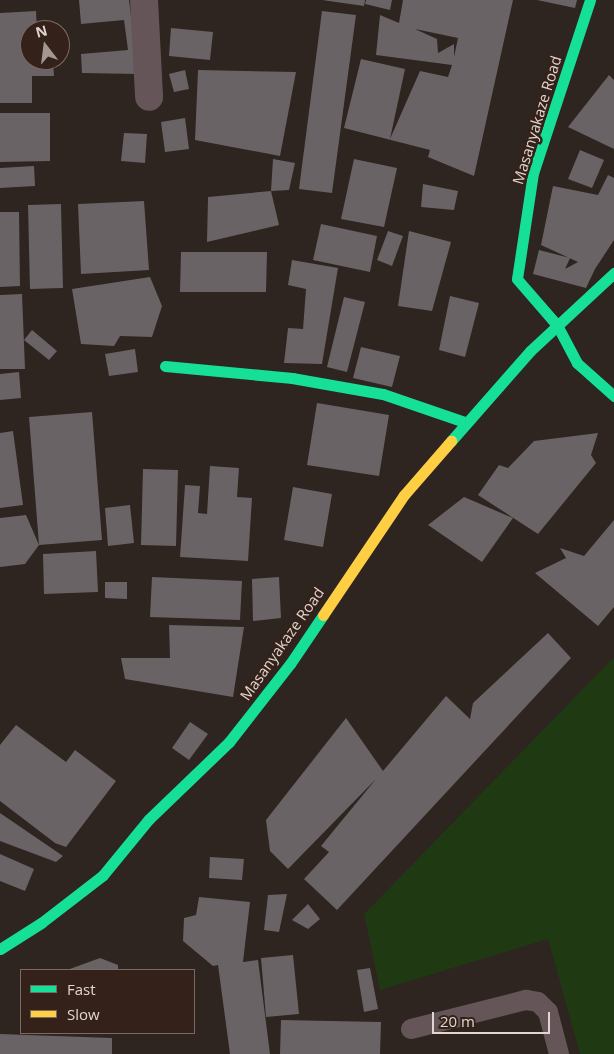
<!DOCTYPE html>
<html>
<head>
<meta charset="utf-8">
<style>
	body { margin:0 }
	#map { position:relative; width:614px; height:1054px; overflow:hidden; background:#2e2420; font-family:"Open Sans",sans-serif }
	div>[style] { position:absolute }
	.green>* { inset:0; background:#1f3913 }
	.building>* { inset:0; background:#696365 }
	.lane>* { height:20px; margin:-10px; padding:0 10px; transform-origin:10px; border-radius:10px; background:#655558 }
	.street>* { height:28px; margin:-14px; padding:0 14px; transform-origin:14px; border-radius:14px; background:#655558 }
	.fast>* { height:11px; margin:-5.5px; padding:0 5.5px; transform-origin:5.5px; border-radius:5.5px; background:#16e098 }
	.slow>* { height:11px; margin:-5.5px; padding:0 5.5px; transform-origin:5.5px; border-radius:5.5px; background:#ffcf43 }
	span { translate:-50% -50%; white-space:nowrap; text-align:center; line-height:1.15; -webkit-text-stroke:5px #34221a; paint-order:stroke }
	.street-label { font-size:15px; color:#e1d5cf }
	.legend { position:absolute; left:20px; top:969px; width:175px; height:65px; box-sizing:border-box; background:#34221a; border:1px solid #796a62; margin:0; padding:6px 9px; list-style:none; font-size:15px; color:#e1d5cf }
	.legend li { display:flex; align-items:center; gap:10px; height:25px }
	.legend b { width:25px; border:1px solid #796a62 }
	.north { position:absolute; left:20px; top:20px; width:50px; height:50px; box-sizing:border-box; background:#34221a; border:1px solid #796a62; border-radius:50%; rotate:345deg; font-size:14px; font-weight:700; line-height:20px; text-align:center; color:#e1d5cf }
	.north::after { content:''; display:block; margin:auto; width:18px; height:22px; background:#a29792; clip-path:polygon(50% 0,100% 100%,50% 72%,0 100%) }
	.scale { position:absolute; left:432px; top:1012px; width:118px; height:22px; box-sizing:border-box; border:2px solid #e1d5cf; border-top:0; padding-left:6px; font-size:15px; line-height:18px; white-space:nowrap; color:#e1d5cf; -webkit-text-stroke:4px #34221a; paint-order:stroke }
</style>
</head>
<body>
<div id="map">
	<div class="green">
		<div style="clip-path:polygon(614px 657px,614px 1054px,580px 1054px,548px 939px,380px 990px,364px 914px)"></div>
	</div>
	<div class="building">
		<div style="clip-path:polygon(79px 0,129px 0,138px 74px,82px 73px,81px 54px,128px 50px,124px 20px,81px 24px)"></div>
		<div style="clip-path:polygon(322px 0,365px 0,364px 6px)"></div>
		<div style="clip-path:polygon(366px 0,392px 0,390px 10px,365px 4px)"></div>
		<div style="clip-path:polygon(evenodd,403px 0,513px 0,474px 176px,428px 157px,430px 150px,344px 128px,361px 59px,405px 69px,390px 139px,420px 71px,448px 77px,452px 65px,376px 55px,380px 15px,399px 23px,403px 0,415px 29px,458px 38px,454px 57px,454px 44px,438px 53px,437px 39px,415px 29px)"></div>
		<div style="clip-path:polygon(537px 0,577px 0,575px 8px)"></div>
		<div style="clip-path:polygon(36px 11px,37px 30px,30px 30px,30px 60px,53px 60px,54px 76px,32px 76px,32px 103px,0 103px,0 13px)"></div>
		<div style="clip-path:polygon(322px 11px,356px 15px,332px 193px,299px 189px)"></div>
		<div style="clip-path:polygon(171px 28px,213px 32px,210px 60px,169px 56px)"></div>
		<div style="clip-path:polygon(185px 70px,189px 89px,174px 92px,169px 74px)"></div>
		<div style="clip-path:polygon(198px 70px,296px 72px,280px 156px,195px 140px)"></div>
		<div style="clip-path:polygon(609px 75px,614px 80px,614px 149px,568px 127px)"></div>
		<div style="clip-path:polygon(0 113px,50px 113px,50px 161px,0 162px)"></div>
		<div style="clip-path:polygon(185px 118px,189px 149px,165px 152px,161px 122px)"></div>
		<div style="clip-path:polygon(124px 133px,147px 134px,145px 163px,121px 161px)"></div>
		<div style="clip-path:polygon(580px 150px,604px 160px,592px 188px,568px 179px)"></div>
		<div style="clip-path:polygon(273px 159px,295px 163px,289px 190px,271px 191px)"></div>
		<div style="clip-path:polygon(354px 159px,397px 168px,384px 227px,341px 219px)"></div>
		<div style="clip-path:polygon(34px 166px,35px 186px,0 188px,0 168px)"></div>
		<div style="clip-path:polygon(608px 175px,614px 178px,614px 240px,595px 269px,586px 288px,533px 274px,539px 250px,570px 258px,565px 269px,578px 262px,541px 245px,553px 186px,598px 195px)"></div>
		<div style="clip-path:polygon(423px 184px,458px 191px,454px 210px,421px 207px)"></div>
		<div style="clip-path:polygon(271px 191px,279px 225px,207px 242px,208px 197px)"></div>
		<div style="clip-path:polygon(144px 201px,149px 270px,81px 274px,78px 204px)"></div>
		<div style="clip-path:polygon(61px 204px,63px 288px,30px 289px,28px 205px)"></div>
		<div style="clip-path:polygon(0 212px,19px 212px,20px 286px,0 287px)"></div>
		<div style="clip-path:polygon(321px 224px,377px 236px,370px 272px,313px 260px)"></div>
		<div style="clip-path:polygon(388px 231px,403px 236px,392px 266px,377px 260px)"></div>
		<div style="clip-path:polygon(409px 231px,451px 242px,432px 311px,398px 306px)"></div>
		<div style="clip-path:polygon(181px 252px,267px 252px,266px 292px,180px 292px)"></div>
		<div style="clip-path:polygon(292px 260px,338px 268px,322px 364px,284px 363px,288px 328px,303px 329px,306px 289px,288px 285px)"></div>
		<div style="clip-path:polygon(150px 277px,162px 306px,152px 337px,120px 336px,114px 346px,81px 344px,72px 289px)"></div>
		<div style="clip-path:polygon(22px 294px,25px 369px,0 369px,0 295px)"></div>
		<div style="clip-path:polygon(450px 296px,479px 303px,465px 357px,439px 350px)"></div>
		<div style="clip-path:polygon(344px 297px,365px 302px,347px 372px,327px 367px)"></div>
		<div style="clip-path:polygon(32px 330px,57px 351px,49px 360px,24px 340px)"></div>
		<div style="clip-path:polygon(361px 347px,400px 356px,392px 387px,353px 378px)"></div>
		<div style="clip-path:polygon(135px 349px,138px 372px,109px 376px,105px 354px)"></div>
		<div style="clip-path:polygon(19px 372px,21px 398px,0 400px,0 374px)"></div>
		<div style="clip-path:polygon(317px 403px,389px 415px,379px 476px,307px 465px)"></div>
		<div style="clip-path:polygon(92px 412px,102px 540px,39px 545px,29px 417px)"></div>
		<div style="clip-path:polygon(13px 431px,23px 505px,0 508px,0 433px)"></div>
		<div style="clip-path:polygon(598px 433px,591px 455px,596px 463px,538px 534px,478px 495px,499px 465px,508px 468px,534px 441px)"></div>
		<div style="clip-path:polygon(210px 466px,239px 468px,237px 497px,252px 498px,248px 561px,180px 557px,185px 485px,200px 486px,198px 513px,207px 514px)"></div>
		<div style="clip-path:polygon(143px 469px,178px 470px,176px 546px,141px 545px)"></div>
		<div style="clip-path:polygon(293px 487px,332px 494px,323px 547px,284px 540px)"></div>
		<div style="clip-path:polygon(464px 497px,513px 518px,482px 562px,428px 525px)"></div>
		<div style="clip-path:polygon(130px 505px,134px 543px,108px 546px,105px 508px)"></div>
		<div style="clip-path:polygon(26px 515px,39px 545px,25px 564px,0 567px,0 518px)"></div>
		<div style="clip-path:polygon(614px 520px,614px 607px,598px 626px,535px 573px,566px 558px,560px 548px,584px 556px)"></div>
		<div style="clip-path:polygon(96px 551px,98px 592px,44px 594px,43px 554px)"></div>
		<div style="clip-path:polygon(152px 577px,242px 581px,240px 620px,150px 617px)"></div>
		<div style="clip-path:polygon(279px 577px,281px 618px,253px 621px,252px 579px)"></div>
		<div style="clip-path:polygon(105px 582px,127px 582px,127px 599px,105px 598px)"></div>
		<div style="clip-path:polygon(169px 625px,244px 627px,233px 697px,125px 679px,121px 658px,170px 658px)"></div>
		<div style="clip-path:polygon(548px 633px,571px 658px,337px 910px,304px 879px,329px 852px,321px 846px,376px 779px,288px 869px,270px 851px,266px 820px,346px 718px,383px 771px,446px 696px,470px 719px,473px 703px)"></div>
		<div style="clip-path:polygon(190px 722px,208px 734px,189px 760px,172px 748px)"></div>
		<div style="clip-path:polygon(16px 725px,66px 762px,75px 750px,116px 781px,66px 847px,55px 843px,0 801px,0 745px)"></div>
		<div style="clip-path:polygon(0 813px,63px 856px,56px 862px,0 841px)"></div>
		<div style="clip-path:polygon(0 854px,34px 869px,25px 891px,0 881px)"></div>
		<div style="clip-path:polygon(210px 857px,244px 859px,242px 880px,209px 878px)"></div>
		<div style="clip-path:polygon(287px 894px,279px 932px,264px 930px,268px 895px)"></div>
		<div style="clip-path:polygon(199px 897px,250px 902px,243px 962px,258px 960px,270px 1054px,230px 1054px,218px 965px,213px 966px,183px 941px,184px 918px,196px 915px)"></div>
		<div style="clip-path:polygon(308px 904px,320px 919px,308px 929px,292px 920px)"></div>
		<div style="clip-path:polygon(293px 955px,299px 1014px,266px 1017px,261px 958px)"></div>
		<div style="clip-path:polygon(100px 958px,118px 965px,118px 970px,67px 970px)"></div>
		<div style="clip-path:polygon(370px 968px,378px 1009px,364px 1012px,357px 970px)"></div>
		<div style="clip-path:polygon(281px 1020px,381px 1022px,380px 1054px,280px 1054px)"></div>
		<div style="clip-path:polygon(0 1034px,112px 1038px,112px 1054px,0 1054px)"></div>
	</div>
	<div class="lane">
		<div style="left:411px;top:1029px;width:119px;rotate:-14.2deg"></div>
		<div style="left:526px;top:1000px;width:12px;rotate:9deg"></div>
		<div style="left:538px;top:1002px;width:14px;rotate:45deg"></div>
		<div style="left:548px;top:1012px;width:43px;rotate:75.3deg"></div>
	</div>
	<div class="street">
		<div style="left:144px;top:0;width:97px;rotate:87deg"></div>
	</div>
	<div class="fast">
		<div style="left:590px;top:0;width:182px;rotate:108.2deg"></div>
		<div style="left:533px;top:173px;width:107px;rotate:98.6deg"></div>
		<div style="left:517px;top:279px;width:61px;rotate:49deg"></div>
		<div style="left:557px;top:325px;width:43px;rotate:62.2deg"></div>
		<div style="left:577px;top:363px;width:50px;rotate:41.7deg"></div>
		<div style="left:165px;top:366px;width:128px;rotate:5.4deg"></div>
		<div style="left:292px;top:378px;width:92px;rotate:10deg"></div>
		<div style="left:383px;top:394px;width:87px;rotate:18.9deg"></div>
		<div style="left:451px;top:441px;width:120px;rotate:-48.7deg"></div>
		<div style="left:530px;top:351px;width:115px;rotate:-42.9deg"></div>
		<div style="left:0;top:949px;width:49px;rotate:-32.4deg"></div>
		<div style="left:41px;top:923px;width:78px;rotate:-37.7deg"></div>
		<div style="left:103px;top:875px;width:72px;rotate:-50.6deg"></div>
		<div style="left:149px;top:819px;width:111px;rotate:-43.9deg"></div>
		<div style="left:229px;top:742px;width:99px;rotate:-52deg"></div>
		<div style="left:290px;top:664px;width:59px;rotate:-56deg"></div>
	</div>
	<div class="slow">
		<div style="left:323px;top:615px;width:145px;rotate:-56deg"></div>
		<div style="left:404px;top:495px;width:72px;rotate:-49deg"></div>
	</div>
	<div class="street-label">
		<span style="left:537px;top:120px;rotate:-73deg">Masanyakaze Road</span>
		<span style="left:282px;top:644px;rotate:-55deg">Masanyakaze Road</span>
	</div>
	<ul class="legend">
	<li><b style="height:6px;background:#16e098"></b>Fast</li>
	<li><b style="height:6px;background:#ffcf43"></b>Slow</li>
	</ul>
	<div class="north">N</div>
	<div class="scale">20 m</div>
</div>
</body>
</html>
